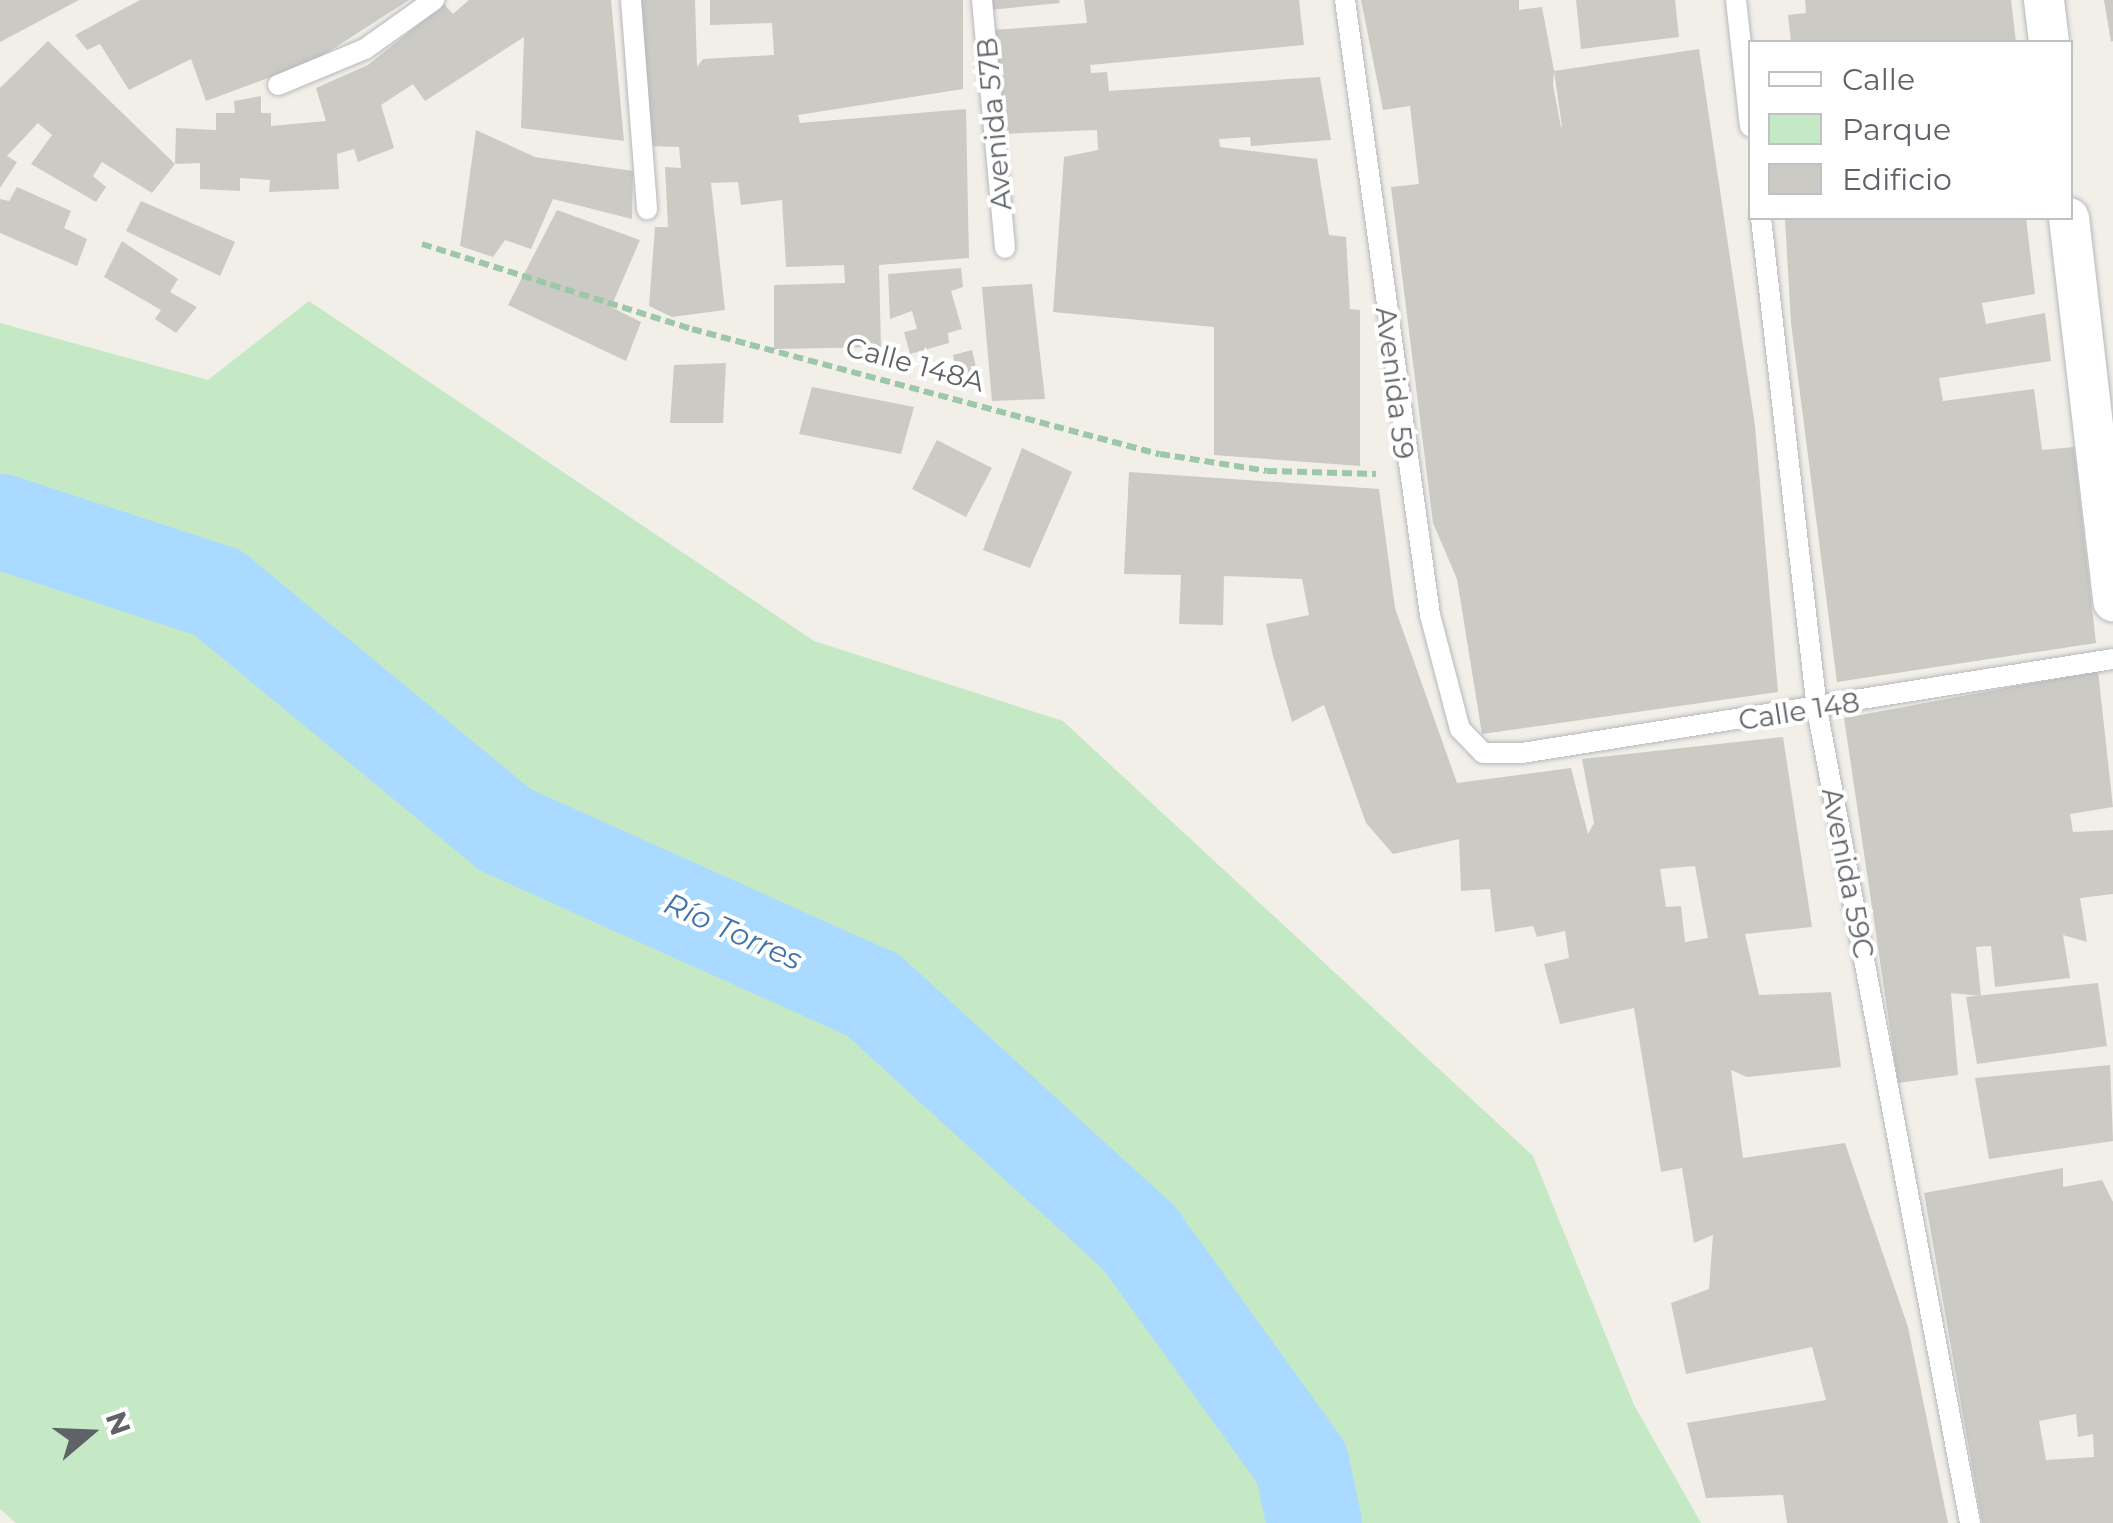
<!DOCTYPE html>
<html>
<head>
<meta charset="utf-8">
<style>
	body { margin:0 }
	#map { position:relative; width:2113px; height:1523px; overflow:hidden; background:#f1efe8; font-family:Montserrat,sans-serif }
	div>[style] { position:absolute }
	.green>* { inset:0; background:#c5e8c5 }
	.river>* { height:95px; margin:-47.5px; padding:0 47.5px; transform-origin:47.5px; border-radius:47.5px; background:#aadaff }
	.building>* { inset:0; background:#cccac5 }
	.path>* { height:6px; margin-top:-3px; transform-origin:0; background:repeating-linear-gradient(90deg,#9cc7a9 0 10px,transparent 0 15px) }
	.roads { filter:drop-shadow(0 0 2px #b5b8bc) drop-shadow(0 0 2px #b5b8bc) }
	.lane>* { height:20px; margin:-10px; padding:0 10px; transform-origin:10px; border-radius:10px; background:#fff }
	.street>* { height:40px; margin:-20px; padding:0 20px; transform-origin:20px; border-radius:20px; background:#fff }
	span { translate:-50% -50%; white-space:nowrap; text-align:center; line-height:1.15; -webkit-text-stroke:8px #fff; paint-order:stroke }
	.street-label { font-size:28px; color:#5f6368 }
	.water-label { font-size:30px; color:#4174aa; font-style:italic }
	.legend { position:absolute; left:1748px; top:40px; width:325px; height:180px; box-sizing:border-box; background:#fff; border:2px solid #bfc1c3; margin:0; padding:12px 18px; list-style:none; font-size:30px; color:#5f6368 }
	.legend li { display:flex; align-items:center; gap:20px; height:50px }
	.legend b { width:50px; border:2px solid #bfc1c3 }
	.north { position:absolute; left:40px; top:1383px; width:100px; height:100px; -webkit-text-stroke:8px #fff; paint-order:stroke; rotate:71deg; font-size:28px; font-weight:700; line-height:40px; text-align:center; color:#5f6368 }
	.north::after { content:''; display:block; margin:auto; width:35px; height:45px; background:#5f6368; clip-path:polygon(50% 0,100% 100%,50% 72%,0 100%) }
</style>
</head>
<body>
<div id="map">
	<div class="green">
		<div style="clip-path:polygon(309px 301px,814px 641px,1063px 721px,1533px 1156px,1634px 1405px,1701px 1523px,16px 1523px,0 1509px,0 323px,208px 380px)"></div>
	</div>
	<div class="river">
		<div style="left:0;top:521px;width:228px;rotate:18.1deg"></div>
		<div style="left:217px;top:592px;width:372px;rotate:39.5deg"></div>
		<div style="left:504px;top:829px;width:403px;rotate:24.2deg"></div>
		<div style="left:872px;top:994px;width:362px;rotate:42.4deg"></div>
		<div style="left:1139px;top:1238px;width:277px;rotate:54.2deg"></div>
		<div style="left:1301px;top:1463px;width:61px;rotate:77.8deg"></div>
	</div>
	<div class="building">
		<div style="clip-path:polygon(0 0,79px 0,0 42px)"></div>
		<div style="clip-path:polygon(140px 0,409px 0,314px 61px,206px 101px,191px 59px,129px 90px,100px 44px,87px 50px,75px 35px)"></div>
		<div style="clip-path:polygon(469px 0,611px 0,624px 141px,521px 128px,524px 37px,425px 101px,413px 84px,381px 105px,394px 148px,358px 162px,354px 149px,337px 154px,339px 189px,269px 192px,270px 180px,240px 178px,240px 191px,200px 189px,200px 163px,175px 164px,176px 128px,216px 130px,216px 113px,235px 113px,234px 101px,261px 96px,261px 113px,271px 113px,271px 126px,326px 121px,316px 88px,368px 65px,444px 4px,453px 14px)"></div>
		<div style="clip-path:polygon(639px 0,695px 0,697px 67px,703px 59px,774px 55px,772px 23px,710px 25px,710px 0,963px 0,963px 89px,798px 115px,800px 123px,966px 109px,969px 258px,879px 265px,881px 347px,774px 349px,774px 285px,845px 283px,844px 265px,786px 267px,782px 200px,741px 205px,738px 182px,711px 183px,725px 310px,672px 317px,649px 306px,655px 227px,668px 227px,665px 167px,681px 168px,679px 147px,647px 146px)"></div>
		<div style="clip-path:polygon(988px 0,1059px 0,1060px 3px,989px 10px)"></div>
		<div style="clip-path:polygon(1084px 0,1299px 0,1304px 45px,1090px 65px,1091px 73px,1107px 72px,1109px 91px,1320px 77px,1331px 140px,1251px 146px,1250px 137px,1219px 139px,1220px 147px,1317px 159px,1329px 235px,1346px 237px,1350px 309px,1360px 310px,1360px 466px,1214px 455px,1214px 327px,1053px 312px,1064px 157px,1098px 150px,1097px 130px,999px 134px,993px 30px,1087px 23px)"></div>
		<div style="clip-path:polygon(evenodd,1361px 0,1519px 0,1519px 10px,1542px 7px,1554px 71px,1699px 49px,1755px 426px,1778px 692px,1482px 734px,1457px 579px,1433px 523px,1391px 187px,1419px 184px,1410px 106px,1383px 110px,1361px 0,1554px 71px,1562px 127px,1561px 127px,1553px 85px,1554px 71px)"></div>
		<div style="clip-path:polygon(1576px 0,1675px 0,1679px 37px,1581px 49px)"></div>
		<div style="clip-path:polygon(1805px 0,2011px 0,2016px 42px,1791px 42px,1788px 15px,1806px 13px)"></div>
		<div style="clip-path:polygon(2104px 0,2113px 0,2113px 41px,2111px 42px)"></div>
		<div style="clip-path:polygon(48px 41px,175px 164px,152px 193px,102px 162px,93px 176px,106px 187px,96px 202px,31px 164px,52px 135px,38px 123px,7px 156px,17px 162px,0 188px,0 88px)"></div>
		<div style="clip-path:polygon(476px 130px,535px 157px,633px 171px,632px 219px,553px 199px,531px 249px,505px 240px,493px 257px,460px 246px)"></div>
		<div style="clip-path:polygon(17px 187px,71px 211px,64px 228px,87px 239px,77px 266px,0 233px,0 199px,9px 201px)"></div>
		<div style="clip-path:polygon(141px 201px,235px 242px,220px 276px,126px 231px)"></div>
		<div style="clip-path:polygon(557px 210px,640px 240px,611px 307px,641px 322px,626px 361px,508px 305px)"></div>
		<div style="clip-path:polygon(1785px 218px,2026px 218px,2035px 294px,1982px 303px,1986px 324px,2045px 313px,2051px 361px,1939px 378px,1943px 401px,2034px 389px,2042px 450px,2074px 447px,2096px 643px,1837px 682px,1791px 323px)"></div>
		<div style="clip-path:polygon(122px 241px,178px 279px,170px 292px,197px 307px,176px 333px,155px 319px,161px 310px,104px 277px)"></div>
		<div style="clip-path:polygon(961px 268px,963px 287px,951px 291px,962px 329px,948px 333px,949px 343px,910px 354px,904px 332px,917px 329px,912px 311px,890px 319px,888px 274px)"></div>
		<div style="clip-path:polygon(1032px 284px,1045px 399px,992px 401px,982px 287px)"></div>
		<div style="clip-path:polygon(972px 350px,979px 380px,959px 384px,953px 355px)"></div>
		<div style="clip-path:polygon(726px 363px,723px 423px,670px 423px,674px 365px)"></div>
		<div style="clip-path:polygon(812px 387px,914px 407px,901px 454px,799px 434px)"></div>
		<div style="clip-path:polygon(937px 440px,992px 468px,966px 517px,912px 489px)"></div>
		<div style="clip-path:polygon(1022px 448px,1072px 472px,1030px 568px,983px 550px)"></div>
		<div style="clip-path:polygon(evenodd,1129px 472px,1379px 489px,1395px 608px,1457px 783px,1571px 768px,1588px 834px,1594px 823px,1582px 759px,1783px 737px,1812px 927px,1745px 934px,1759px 995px,1831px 992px,1841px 1067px,1747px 1077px,1731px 1070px,1743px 1158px,1845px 1143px,1908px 1327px,1948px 1523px,1787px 1523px,1783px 1495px,1706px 1498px,1687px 1423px,1826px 1400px,1812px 1347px,1686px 1374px,1671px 1303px,1709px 1289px,1713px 1235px,1694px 1243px,1682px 1168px,1661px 1172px,1634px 1008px,1560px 1024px,1544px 964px,1569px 958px,1565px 931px,1537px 937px,1533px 926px,1495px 932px,1490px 889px,1461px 891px,1459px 839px,1393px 854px,1366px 823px,1324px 705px,1292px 722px,1273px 656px,1266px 624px,1309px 615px,1302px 579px,1224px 576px,1223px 625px,1179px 624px,1181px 575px,1124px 574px,1129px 472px,1695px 866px,1708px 938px,1685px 942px,1681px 906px,1666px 907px,1660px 869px,1695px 866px)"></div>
		<div style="clip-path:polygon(2098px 671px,2113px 807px,2070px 814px,2073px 832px,2113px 830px,2113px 894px,2080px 898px,2087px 942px,2063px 935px,2070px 978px,1995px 987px,1991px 946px,1976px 947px,1981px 996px,1951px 993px,1958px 1075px,1898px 1083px,1844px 718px)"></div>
		<div style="clip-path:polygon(2098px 983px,2107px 1046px,1977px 1064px,1966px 997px)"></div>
		<div style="clip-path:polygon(2110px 1065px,2113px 1141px,1989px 1159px,1975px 1078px)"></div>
		<div style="clip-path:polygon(evenodd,2063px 1168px,2063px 1187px,2102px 1180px,2113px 1202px,2113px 1523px,1982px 1523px,1924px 1193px,2063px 1168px,2076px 1414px,2078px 1437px,2093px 1434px,2094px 1457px,2046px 1460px,2039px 1421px,2076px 1414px)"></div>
	</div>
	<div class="path">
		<div style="left:422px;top:244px;width:283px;rotate:17.5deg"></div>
		<div style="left:692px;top:329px;width:484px;rotate:15deg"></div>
		<div style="left:1160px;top:454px;width:108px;rotate:9deg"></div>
		<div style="left:1267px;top:471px;width:109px;rotate:1.6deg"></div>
	</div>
	<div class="roads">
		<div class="lane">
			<div style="left:631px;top:0;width:210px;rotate:85.6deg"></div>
			<div style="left:982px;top:0;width:249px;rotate:84.7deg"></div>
			<div style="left:1345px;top:0;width:621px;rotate:82.13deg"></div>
			<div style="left:1430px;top:615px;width:118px;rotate:75.3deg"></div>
			<div style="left:1460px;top:729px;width:33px;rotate:46deg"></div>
			<div style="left:1483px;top:753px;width:39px"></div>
			<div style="left:1522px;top:753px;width:598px;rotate:-9.04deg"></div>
			<div style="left:1736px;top:0;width:127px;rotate:83.7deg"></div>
			<div style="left:278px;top:85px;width:94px;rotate:-22.5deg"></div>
			<div style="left:365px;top:49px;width:85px;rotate:-35.4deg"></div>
			<div style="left:1761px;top:218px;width:494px;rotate:83.5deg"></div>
			<div style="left:1817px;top:709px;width:828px;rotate:79.35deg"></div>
		</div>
		<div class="street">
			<div style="left:2044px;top:0;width:42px;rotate:83.2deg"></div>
			<div style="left:2069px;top:218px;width:386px;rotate:83.4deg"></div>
		</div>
	</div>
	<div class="street-label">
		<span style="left:994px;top:124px;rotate:-95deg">Avenida 57B</span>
		<span style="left:915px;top:364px;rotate:15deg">Calle 148A</span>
		<span style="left:1395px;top:383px;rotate:83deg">Avenida 59</span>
		<span style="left:1799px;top:711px;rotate:-9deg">Calle 148</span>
		<span style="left:1848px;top:873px;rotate:79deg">Avenida 59C</span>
	</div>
	<div class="water-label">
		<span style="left:733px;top:932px;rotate:24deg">Río Torres</span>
	</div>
	<ul class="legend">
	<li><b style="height:12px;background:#fff"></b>Calle</li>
	<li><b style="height:28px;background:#c5e8c5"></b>Parque</li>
	<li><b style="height:28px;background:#cccac5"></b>Edificio</li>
	</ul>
	<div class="north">N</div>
</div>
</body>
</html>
